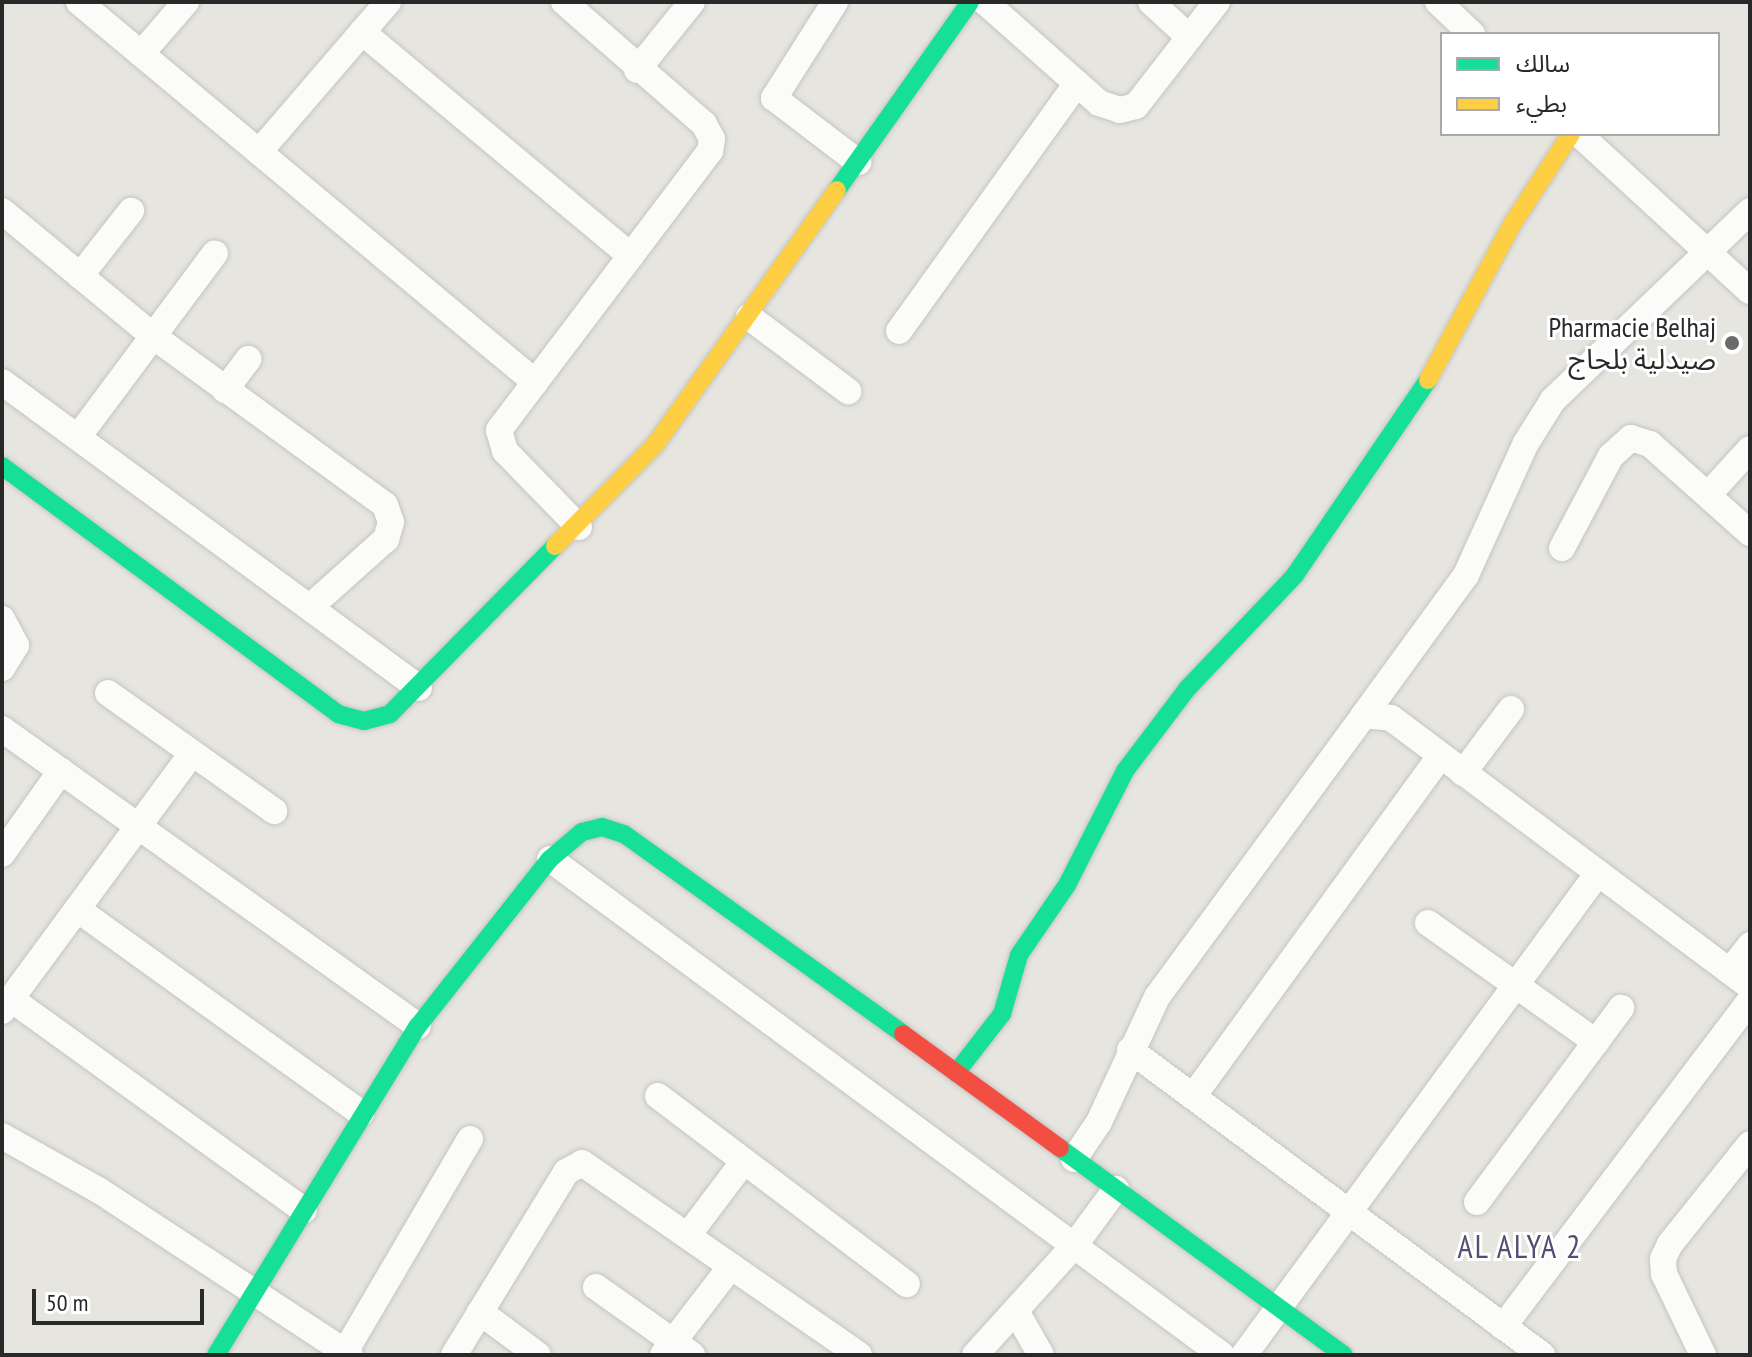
<!DOCTYPE html>
<html>
<head>
<meta charset="utf-8">
<style>
	body { margin:0 }
	#map { position:relative; width:1752px; height:1357px; overflow:hidden; background:#e6e5df; font-family:"PT Sans Narrow","Noto Sans Arabic",sans-serif }
	div>[style] { position:absolute }
	.roads { filter:drop-shadow(0 0 2px #c5c4c4) drop-shadow(0 0 2px #c5c4c4) }
	.street>* { height:26px; margin:-13px; padding:0 13px; transform-origin:13px; border-radius:13px; background:#fbfbfa }
	.fast>* { height:18px; margin:-9px; padding:0 9px; transform-origin:9px; border-radius:9px; background:#16e098 }
	.slow>* { height:18px; margin:-9px; padding:0 9px; transform-origin:9px; border-radius:9px; background:#ffcf43 }
	.jam>* { height:18px; margin:-9px; padding:0 9px; transform-origin:9px; border-radius:9px; background:#f24e42 }
	.dots>* { width:22px; height:22px; translate:-50% -50%; box-sizing:border-box; border:4px solid #fff; border-radius:50% }
	span { translate:-50% -50%; white-space:nowrap; text-align:center; line-height:1.15; -webkit-text-stroke:6px #fff; paint-order:stroke }
	.poi-label { font-size:28px; color:#292929 }
	.right { translate:-100% -50%; text-align:right }
	.quarter-label { font-size:32px; color:#4f4f74; letter-spacing:2px }
	.frame { position:absolute; inset:0; border:4px solid #292929; pointer-events:none }
	.legend { position:absolute; left:1440px; top:32px; width:280px; height:104px; box-sizing:border-box; background:#fff; border:2px solid #a9a9a9; margin:0; padding:10px 14px; list-style:none; font-size:24px; color:#292929 }
	.legend li { display:flex; align-items:center; gap:16px; height:40px }
	.legend b { width:40px; border:2px solid #a9a9a9 }
	.scale { position:absolute; left:32px; top:1289px; width:172px; height:36px; box-sizing:border-box; border:4px solid #292929; border-top:0; padding-left:10px; font-size:24px; line-height:28px; white-space:nowrap; color:#292929; -webkit-text-stroke:6px #fff; paint-order:stroke }
</style>
</head>
<body>
<div id="map">
	<div class="roads">
		<div class="street">
			<div style="left:79px;top:2px;width:594px;rotate:39.81deg"></div>
			<div style="left:564px;top:2px;width:186px;rotate:41.1deg"></div>
			<div style="left:704px;top:124px;width:17px;rotate:62deg"></div>
			<div style="left:712px;top:139px;width:12px;rotate:99deg"></div>
			<div style="left:710px;top:151px;width:350px;rotate:127.1deg"></div>
			<div style="left:499px;top:430px;width:22px;rotate:74deg"></div>
			<div style="left:505px;top:451px;width:106px;rotate:45.8deg"></div>
			<div style="left:835px;top:2px;width:114px;rotate:122.4deg"></div>
			<div style="left:774px;top:98px;width:106px;rotate:37.3deg"></div>
			<div style="left:985px;top:2px;width:152px;rotate:41.5deg"></div>
			<div style="left:1099px;top:103px;width:22px;rotate:18deg"></div>
			<div style="left:1120px;top:110px;width:16px;rotate:-14deg"></div>
			<div style="left:1136px;top:106px;width:132px;rotate:-52.1deg"></div>
			<div style="left:1151px;top:2px;width:52px;rotate:42.6deg"></div>
			<div style="left:1438px;top:2px;width:47px;rotate:43.3deg"></div>
			<div style="left:362px;top:32px;width:350px;rotate:39.8deg"></div>
			<div style="left:141px;top:54px;width:69px;rotate:-49.1deg"></div>
			<div style="left:637px;top:70px;width:87px;rotate:-51deg"></div>
			<div style="left:1579px;top:134px;width:232px;rotate:42.6deg"></div>
			<div style="left:259px;top:152px;width:198px;rotate:-49.3deg"></div>
			<div style="left:2px;top:211px;width:196px;rotate:39.6deg"></div>
			<div style="left:153px;top:336px;width:287px;rotate:36.1deg"></div>
			<div style="left:385px;top:505px;width:18px;rotate:71deg"></div>
			<div style="left:391px;top:522px;width:18px;rotate:106deg"></div>
			<div style="left:386px;top:539px;width:101px;rotate:138.2deg"></div>
			<div style="left:80px;top:276px;width:83px;rotate:-51.9deg"></div>
			<div style="left:749px;top:317px;width:124px;rotate:36.8deg"></div>
			<div style="left:899px;top:331px;width:305px;rotate:-54.3deg"></div>
			<div style="left:2px;top:382px;width:517px;rotate:36.27deg"></div>
			<div style="left:225px;top:390px;width:39px;rotate:-53deg"></div>
			<div style="left:78px;top:437px;width:229px;rotate:-53.3deg"></div>
			<div style="left:1708px;top:495px;width:62px;rotate:-47.6deg"></div>
			<div style="left:1562px;top:548px;width:104px;rotate:-62deg"></div>
			<div style="left:1611px;top:456px;width:27px;rotate:-42deg"></div>
			<div style="left:1631px;top:438px;width:20px;rotate:18deg"></div>
			<div style="left:1650px;top:444px;width:134px;rotate:41.7deg"></div>
			<div style="left:2px;top:619px;width:30px;rotate:62deg"></div>
			<div style="left:16px;top:645px;width:27px;rotate:121deg"></div>
			<div style="left:108px;top:693px;width:204px;rotate:35.4deg"></div>
			<div style="left:1364px;top:715px;width:173px;rotate:-53.9deg"></div>
			<div style="left:1466px;top:575px;width:145px;rotate:-65.6deg"></div>
			<div style="left:1526px;top:443px;width:51px;rotate:-57.9deg"></div>
			<div style="left:1553px;top:400px;width:273px;rotate:-43.8deg"></div>
			<div style="left:2px;top:729px;width:511px;rotate:35.52deg"></div>
			<div style="left:1463px;top:773px;width:80px;rotate:-53.1deg"></div>
			<div style="left:2px;top:854px;width:102px;rotate:-54.6deg"></div>
			<div style="left:550px;top:859px;width:835px;rotate:36.43deg"></div>
			<div style="left:77px;top:909px;width:350px;rotate:35.7deg"></div>
			<div style="left:1428px;top:923px;width:206px;rotate:35.3deg"></div>
			<div style="left:1730px;top:971px;width:33px;rotate:-52deg"></div>
			<div style="left:11px;top:999px;width:361px;rotate:35.8deg"></div>
			<div style="left:2px;top:1011px;width:320px;rotate:-53.6deg"></div>
			<div style="left:1130px;top:1050px;width:513px;rotate:36.51deg"></div>
			<div style="left:1194px;top:1095px;width:419px;rotate:-54deg"></div>
			<div style="left:658px;top:1096px;width:312px;rotate:37.1deg"></div>
			<div style="left:2px;top:1136px;width:112px;rotate:29.3deg"></div>
			<div style="left:100px;top:1191px;width:299px;rotate:33.3deg"></div>
			<div style="left:1074px;top:1159px;width:45px;rotate:-56deg"></div>
			<div style="left:1099px;top:1122px;width:138px;rotate:-65.1deg"></div>
			<div style="left:1157px;top:997px;width:350px;rotate:-53.7deg"></div>
			<div style="left:1364px;top:715px;width:27px;rotate:6deg"></div>
			<div style="left:1391px;top:718px;width:449px;rotate:36.8deg"></div>
			<div style="left:1477px;top:1202px;width:242px;rotate:-53.4deg"></div>
			<div style="left:689px;top:1234px;width:91px;rotate:-53deg"></div>
			<div style="left:596px;top:1287px;width:118px;rotate:35.3deg"></div>
			<div style="left:480px;top:1312px;width:72px;rotate:36.6deg"></div>
			<div style="left:1017px;top:1313px;width:48px;rotate:60.3deg"></div>
			<div style="left:1503px;top:1327px;width:410px;rotate:-52.9deg"></div>
			<div style="left:345px;top:1352px;width:247px;rotate:-59.6deg"></div>
			<div style="left:454px;top:1355px;width:215px;rotate:-58.5deg"></div>
			<div style="left:566px;top:1172px;width:18px;rotate:-29deg"></div>
			<div style="left:582px;top:1163px;width:337px;rotate:34.7deg"></div>
			<div style="left:663px;top:1355px;width:112px;rotate:-52.6deg"></div>
			<div style="left:975px;top:1355px;width:147px;rotate:-47.8deg"></div>
			<div style="left:1074px;top:1246px;width:71px;rotate:-53.6deg"></div>
			<div style="left:1244px;top:1355px;width:598px;rotate:-53.7deg"></div>
			<div style="left:1703px;top:1355px;width:90px;rotate:-115.7deg"></div>
			<div style="left:1664px;top:1274px;width:15px;rotate:-94deg"></div>
			<div style="left:1663px;top:1259px;width:17px;rotate:-65deg"></div>
			<div style="left:1670px;top:1244px;width:128px;rotate:-51.3deg"></div>
		</div>
		<div class="fast">
			<div style="left:837px;top:190px;width:230px;rotate:-54.7deg"></div>
			<div style="left:2px;top:466px;width:418px;rotate:36.4deg"></div>
			<div style="left:338px;top:714px;width:27px;rotate:15deg"></div>
			<div style="left:364px;top:721px;width:27px;rotate:-15deg"></div>
			<div style="left:390px;top:714px;width:235px;rotate:-45.5deg"></div>
			<div style="left:956px;top:1073px;width:75px;rotate:-52.1deg"></div>
			<div style="left:1002px;top:1014px;width:61px;rotate:-73.9deg"></div>
			<div style="left:1019px;top:955px;width:85px;rotate:-55.6deg"></div>
			<div style="left:1067px;top:885px;width:128px;rotate:-63deg"></div>
			<div style="left:1125px;top:771px;width:103px;rotate:-52.9deg"></div>
			<div style="left:1187px;top:689px;width:157px;rotate:-46.5deg"></div>
			<div style="left:1295px;top:575px;width:236px;rotate:-55.7deg"></div>
			<div style="left:1060px;top:1148px;width:351px;rotate:36.1deg"></div>
			<div style="left:216px;top:1355px;width:386px;rotate:-58.5deg"></div>
			<div style="left:418px;top:1026px;width:213px;rotate:-51.7deg"></div>
			<div style="left:550px;top:859px;width:42px;rotate:-40.2deg"></div>
			<div style="left:582px;top:832px;width:21px;rotate:-14deg"></div>
			<div style="left:602px;top:827px;width:23px;rotate:18deg"></div>
			<div style="left:624px;top:834px;width:343px;rotate:35.6deg"></div>
		</div>
		<div class="slow">
			<div style="left:1428px;top:380px;width:179px;rotate:-61.6deg"></div>
			<div style="left:1513px;top:223px;width:106px;rotate:-56.9deg"></div>
			<div style="left:555px;top:546px;width:142px;rotate:-45.3deg"></div>
			<div style="left:655px;top:445px;width:313px;rotate:-54.5deg"></div>
		</div>
		<div class="jam">
			<div style="left:903px;top:1034px;width:194px;rotate:36deg"></div>
		</div>
	</div>
	<div class="dots">
		<div style="left:1732px;top:343px;background:#6b6b69"></div>
	</div>
	<div class="poi-label">
		<span class="right" style="left:1716px;top:343px">Pharmacie Belhaj<br>صيدلية بلحاج</span>
	</div>
	<div class="quarter-label">
		<span style="left:1520px;top:1246px">AL ALYA 2</span>
	</div>
	<div class="frame"></div>
	<ul class="legend">
	<li><b style="height:10px;background:#16e098"></b>سالك</li>
	<li><b style="height:10px;background:#ffcf43"></b>بطيء</li>
	</ul>
	<div class="scale">50 m</div>
</div>
</body>
</html>
